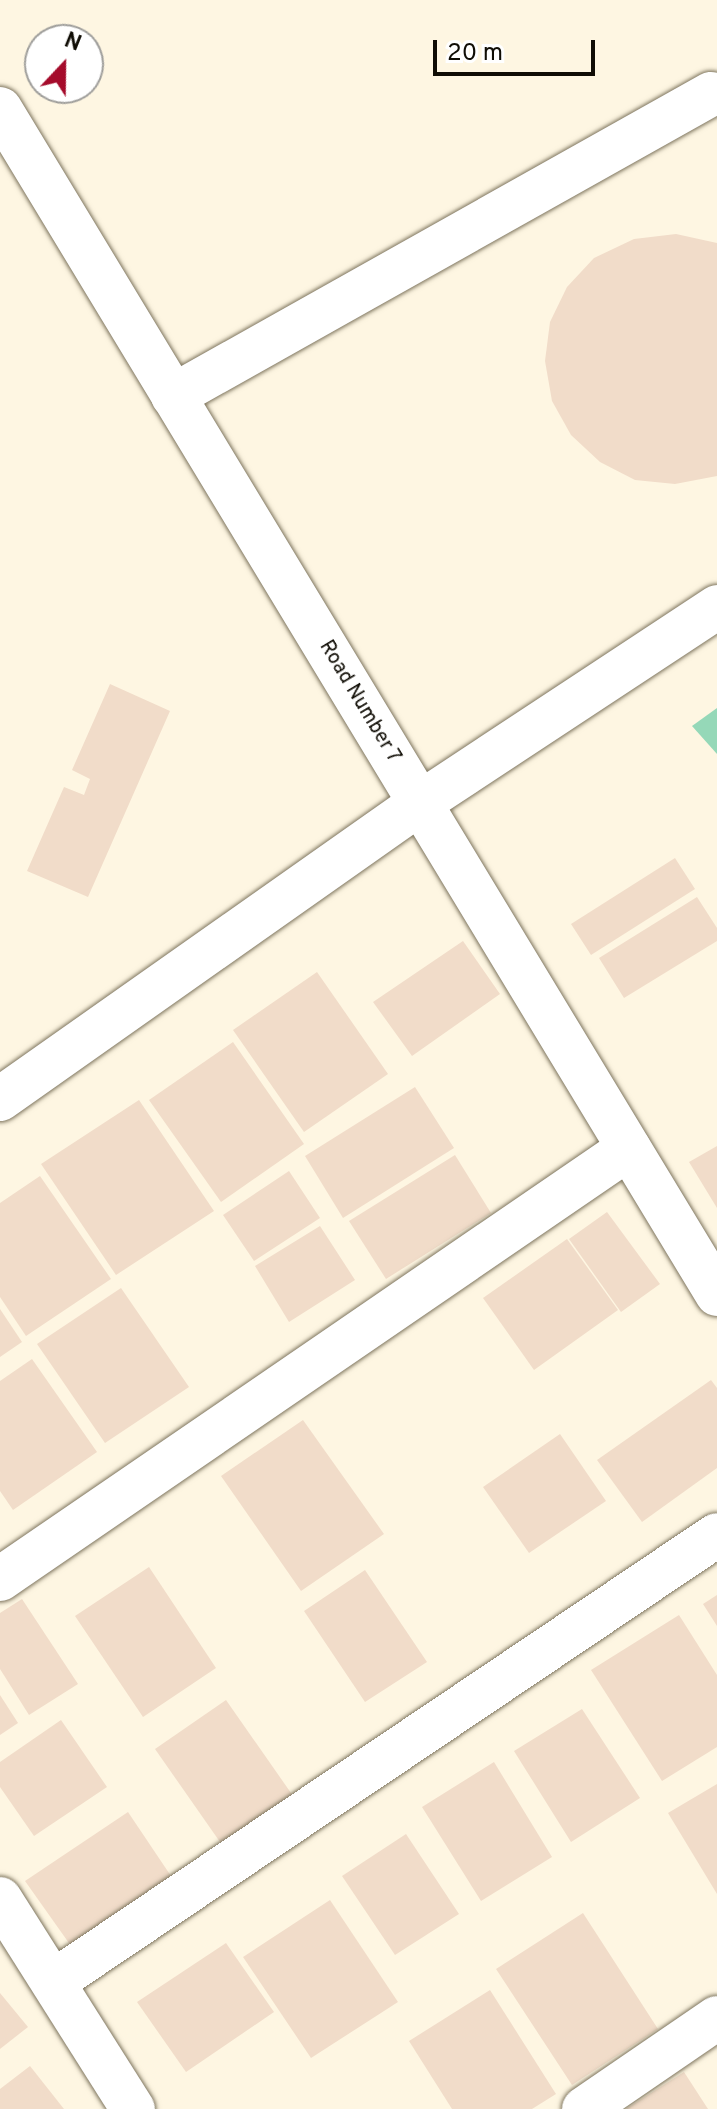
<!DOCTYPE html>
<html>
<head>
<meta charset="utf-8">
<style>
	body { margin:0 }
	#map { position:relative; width:717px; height:2109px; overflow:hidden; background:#fef6e2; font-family:Overpass,sans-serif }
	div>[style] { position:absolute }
	.green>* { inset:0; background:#95d8b8 }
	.building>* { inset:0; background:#f1dcc9 }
	.roads { filter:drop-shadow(0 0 2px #7e755e) drop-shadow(0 0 2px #7e755e) }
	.minor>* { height:44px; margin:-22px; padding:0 22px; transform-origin:22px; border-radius:22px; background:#fff }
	span { translate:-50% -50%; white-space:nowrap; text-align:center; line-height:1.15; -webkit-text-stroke:8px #fff; paint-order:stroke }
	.street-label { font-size:20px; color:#100d05 }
	.north { position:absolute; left:24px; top:24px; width:80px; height:80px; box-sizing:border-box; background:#fff; border:2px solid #9f9e9b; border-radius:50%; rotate:22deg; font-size:22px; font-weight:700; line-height:32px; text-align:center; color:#100d05 }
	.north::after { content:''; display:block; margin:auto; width:28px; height:36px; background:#a50b2b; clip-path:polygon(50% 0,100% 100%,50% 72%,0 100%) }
	.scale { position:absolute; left:433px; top:40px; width:162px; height:36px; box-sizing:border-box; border:4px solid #100d05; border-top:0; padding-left:10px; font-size:24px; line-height:28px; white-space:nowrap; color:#100d05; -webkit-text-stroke:6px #fff; paint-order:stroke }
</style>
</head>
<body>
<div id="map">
	<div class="green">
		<div style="clip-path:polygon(717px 708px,717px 754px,692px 726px)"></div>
	</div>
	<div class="building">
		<div style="clip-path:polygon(676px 234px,717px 243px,717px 476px,675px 484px,635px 480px,600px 462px,571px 435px,552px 401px,545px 361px,550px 322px,567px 287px,594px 258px,634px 239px)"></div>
		<div style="clip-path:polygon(110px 684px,170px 711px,88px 897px,27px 871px,64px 787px,84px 795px,90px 779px,72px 770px)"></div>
		<div style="clip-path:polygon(675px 858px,695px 889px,591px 955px,571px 924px)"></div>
		<div style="clip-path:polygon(697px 897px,717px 928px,717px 941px,624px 998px,599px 958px)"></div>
		<div style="clip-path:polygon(463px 941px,500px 994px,412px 1056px,373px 1002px)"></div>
		<div style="clip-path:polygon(317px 972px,388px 1074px,304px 1132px,233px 1030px)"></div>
		<div style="clip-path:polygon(233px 1042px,304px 1144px,221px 1202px,149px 1100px)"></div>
		<div style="clip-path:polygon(415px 1087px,454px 1148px,343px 1218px,305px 1156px)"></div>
		<div style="clip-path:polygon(139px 1100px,214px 1211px,116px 1275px,41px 1164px)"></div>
		<div style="clip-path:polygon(717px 1146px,717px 1208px,689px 1162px)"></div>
		<div style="clip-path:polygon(455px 1155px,491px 1213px,386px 1279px,349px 1221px)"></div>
		<div style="clip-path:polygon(289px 1171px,320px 1218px,254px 1261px,223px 1215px)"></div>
		<div style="clip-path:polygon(40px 1176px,111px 1279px,26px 1336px,0 1297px,0 1203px)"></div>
		<div style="clip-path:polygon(607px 1212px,660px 1284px,621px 1312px,569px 1239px)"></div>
		<div style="clip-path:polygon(320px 1226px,355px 1280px,289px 1322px,255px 1266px)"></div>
		<div style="clip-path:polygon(567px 1239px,618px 1310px,534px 1370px,483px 1298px)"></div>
		<div style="clip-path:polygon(121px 1288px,189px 1387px,105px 1443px,37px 1344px)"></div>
		<div style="clip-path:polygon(0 1309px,22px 1342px,0 1357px)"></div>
		<div style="clip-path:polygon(32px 1359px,97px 1452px,13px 1510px,0 1491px,0 1381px)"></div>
		<div style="clip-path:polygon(711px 1380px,717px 1388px,717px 1468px,642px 1522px,597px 1460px)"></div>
		<div style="clip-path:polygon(303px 1420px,384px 1534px,301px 1591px,221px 1476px)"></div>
		<div style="clip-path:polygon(560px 1434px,606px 1501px,529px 1553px,483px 1487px)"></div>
		<div style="clip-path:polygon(149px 1567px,216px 1668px,143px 1717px,75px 1616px)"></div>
		<div style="clip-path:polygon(365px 1570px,427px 1662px,365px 1702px,304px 1611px)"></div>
		<div style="clip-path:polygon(717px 1595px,717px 1626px,703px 1604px)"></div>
		<div style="clip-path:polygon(22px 1599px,78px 1684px,29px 1715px,0 1669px,0 1613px)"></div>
		<div style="clip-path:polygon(679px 1615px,717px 1675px,717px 1747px,662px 1781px,591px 1670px)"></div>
		<div style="clip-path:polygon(0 1695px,18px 1723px,0 1735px)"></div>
		<div style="clip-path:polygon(226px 1700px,298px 1803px,227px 1852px,155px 1749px)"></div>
		<div style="clip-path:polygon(582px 1709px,640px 1798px,571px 1842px,514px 1751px)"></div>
		<div style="clip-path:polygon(61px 1720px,107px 1787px,34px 1836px,0 1787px,0 1762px)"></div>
		<div style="clip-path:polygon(494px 1762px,552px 1857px,481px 1901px,422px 1807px)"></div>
		<div style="clip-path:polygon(717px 1784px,717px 1894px,668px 1813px)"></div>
		<div style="clip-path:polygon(128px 1812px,175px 1882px,76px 1953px,25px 1881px)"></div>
		<div style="clip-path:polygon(406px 1834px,459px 1914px,395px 1955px,342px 1876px)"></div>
		<div style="clip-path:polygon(330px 1900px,398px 2002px,311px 2058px,243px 1957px)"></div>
		<div style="clip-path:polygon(583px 1913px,658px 2029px,572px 2085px,496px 1969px)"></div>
		<div style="clip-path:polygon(226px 1943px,274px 2012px,186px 2072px,137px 2002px)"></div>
		<div style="clip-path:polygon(490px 1990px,556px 2094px,532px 2109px,452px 2109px,409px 2041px)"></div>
		<div style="clip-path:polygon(0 1993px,28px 2027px,0 2049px)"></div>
		<div style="clip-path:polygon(30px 2066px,64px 2109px,0 2109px,0 2089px)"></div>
		<div style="clip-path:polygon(684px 2072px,708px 2109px,626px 2109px)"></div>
	</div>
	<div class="roads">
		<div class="minor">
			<div style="left:0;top:109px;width:1385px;rotate:58.82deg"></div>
			<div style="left:173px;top:396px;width:617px;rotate:-29.31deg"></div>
			<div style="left:0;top:1099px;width:514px;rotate:-35.17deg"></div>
			<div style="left:420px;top:803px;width:356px;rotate:-33.4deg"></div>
			<div style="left:0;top:1579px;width:762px;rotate:-34.42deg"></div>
			<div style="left:0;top:1899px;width:249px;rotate:57.7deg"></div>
			<div style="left:53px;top:1982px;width:800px;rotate:-33.95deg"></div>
			<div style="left:584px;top:2109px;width:161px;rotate:-34.4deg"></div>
		</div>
	</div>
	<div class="street-label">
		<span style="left:359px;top:702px;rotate:59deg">Road Number 7</span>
	</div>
	<div class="north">N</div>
	<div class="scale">20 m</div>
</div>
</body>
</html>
